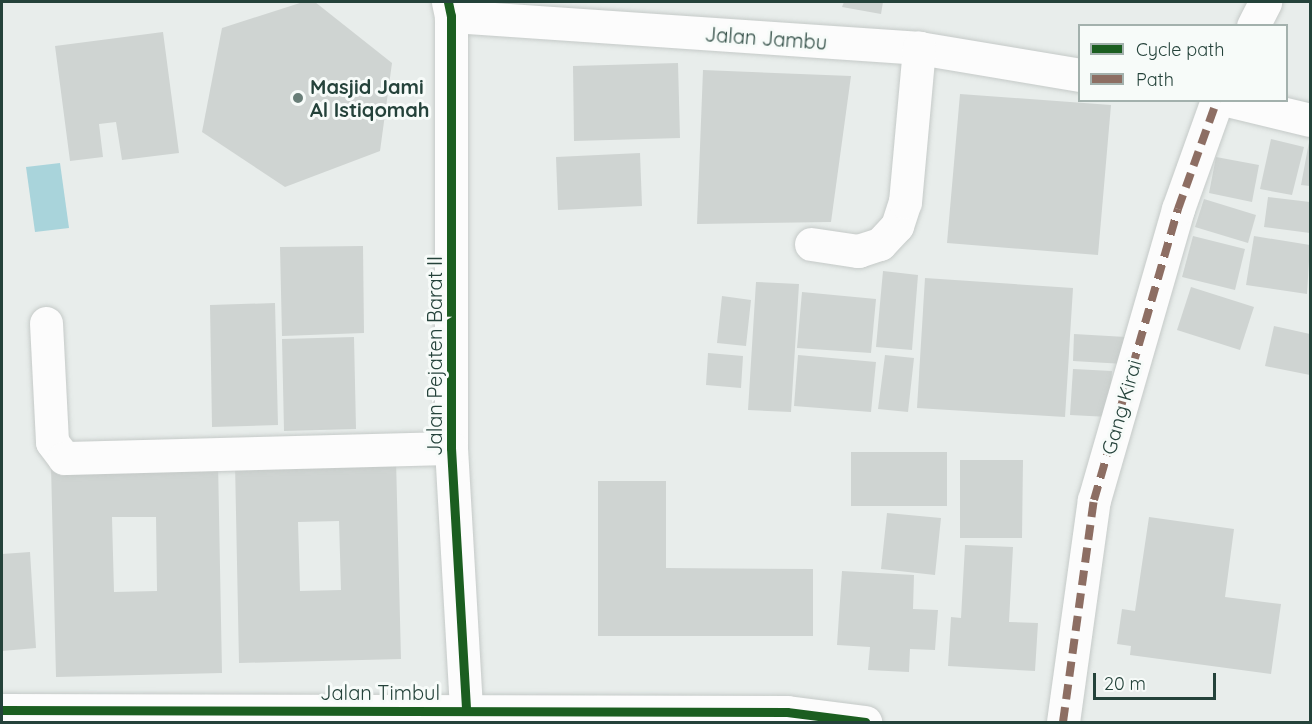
<!DOCTYPE html>
<html>
<head>
<meta charset="utf-8">
<style>
	body { margin:0 }
	#map { position:relative; width:1312px; height:724px; overflow:hidden; background:#e8edeb; font-family:Quicksand,sans-serif }
	div>[style] { position:absolute }
	.water>* { inset:0; background:#a9d4db }
	.building>* { inset:0; background:#cfd4d2 }
	.roads { filter:drop-shadow(0 0 2px #c5cac8) drop-shadow(0 0 2px #c5cac8) }
	.minor>* { height:33px; margin:-16.5px; padding:0 16.5px; transform-origin:16.5px; border-radius:16.5px; background:#fcfcfc }
	.quiet>* { height:8px; margin-top:-4px; transform-origin:0; background:repeating-linear-gradient(90deg,#8d6e63 0 15px,transparent 0 23px) }
	.cycleway>* { height:9px; margin:-4.5px; padding:0 4.5px; transform-origin:4.5px; border-radius:4.5px; background:#1b5e20 }
	.dots>* { width:16px; height:16px; translate:-50% -50%; box-sizing:border-box; border:3px solid #f7fbf9; border-radius:50% }
	span { translate:-50% -50%; white-space:nowrap; text-align:center; line-height:1.15; -webkit-text-stroke:6px #f7fbf9; paint-order:stroke }
	.street-label { font-size:20px; color:#24423a }
	.poi-label { font-size:20px; color:#24423a; font-weight:700 }
	.left { translate:0 -50%; text-align:left }
	.frame { position:absolute; inset:0; border:3px solid #24423a; pointer-events:none }
	.legend { position:absolute; left:1078px; top:24px; width:210px; height:78px; box-sizing:border-box; background:#f7fbf9; border:2px solid #a3b1ad; margin:0; padding:8px 10px; list-style:none; font-size:18px; color:#24423a }
	.legend li { display:flex; align-items:center; gap:12px; height:30px }
	.legend b { width:30px; border:2px solid #a3b1ad }
	.scale { position:absolute; left:1093px; top:673px; width:123px; height:27px; box-sizing:border-box; border:3px solid #24423a; border-top:0; padding-left:8px; font-size:18px; line-height:21px; white-space:nowrap; color:#24423a; -webkit-text-stroke:4px #f7fbf9; paint-order:stroke }
</style>
</head>
<body>
<div id="map">
	<div class="water">
		<div style="clip-path:polygon(60px 163px,69px 228px,35px 232px,26px 167px)"></div>
	</div>
	<div class="building">
		<div style="clip-path:polygon(303px 2px,315px 2px,392px 63px,380px 151px,285px 187px,202px 132px,222px 28px)"></div>
		<div style="clip-path:polygon(844px 2px,883px 2px,881px 14px,842px 7px)"></div>
		<div style="clip-path:polygon(163px 32px,179px 153px,122px 160px,116px 122px,99px 124px,103px 157px,70px 161px,55px 46px)"></div>
		<div style="clip-path:polygon(678px 63px,680px 138px,574px 141px,573px 66px)"></div>
		<div style="clip-path:polygon(703px 70px,851px 76px,831px 222px,697px 224px)"></div>
		<div style="clip-path:polygon(960px 94px,1111px 105px,1098px 255px,947px 243px)"></div>
		<div style="clip-path:polygon(1271px 139px,1304px 147px,1292px 195px,1260px 189px)"></div>
		<div style="clip-path:polygon(1309px 142px,1310px 142px,1310px 186px,1301px 185px)"></div>
		<div style="clip-path:polygon(640px 153px,642px 206px,558px 210px,556px 157px)"></div>
		<div style="clip-path:polygon(1216px 157px,1259px 165px,1252px 202px,1209px 193px)"></div>
		<div style="clip-path:polygon(1268px 197px,1310px 202px,1310px 233px,1264px 227px)"></div>
		<div style="clip-path:polygon(1204px 199px,1256px 215px,1248px 243px,1195px 227px)"></div>
		<div style="clip-path:polygon(1193px 236px,1245px 249px,1235px 290px,1182px 277px)"></div>
		<div style="clip-path:polygon(1254px 236px,1310px 245px,1307px 294px,1246px 285px)"></div>
		<div style="clip-path:polygon(363px 246px,364px 333px,282px 336px,280px 247px)"></div>
		<div style="clip-path:polygon(883px 271px,918px 275px,912px 350px,876px 347px)"></div>
		<div style="clip-path:polygon(925px 278px,1073px 288px,1065px 417px,917px 408px)"></div>
		<div style="clip-path:polygon(756px 282px,799px 284px,791px 412px,748px 410px)"></div>
		<div style="clip-path:polygon(1191px 287px,1254px 307px,1240px 350px,1177px 330px)"></div>
		<div style="clip-path:polygon(802px 292px,876px 299px,871px 353px,797px 348px)"></div>
		<div style="clip-path:polygon(722px 296px,751px 300px,746px 346px,717px 343px)"></div>
		<div style="clip-path:polygon(275px 303px,278px 425px,212px 427px,210px 305px)"></div>
		<div style="clip-path:polygon(1274px 326px,1310px 334px,1310px 375px,1265px 366px)"></div>
		<div style="clip-path:polygon(1074px 334px,1126px 337px,1124px 364px,1073px 361px)"></div>
		<div style="clip-path:polygon(354px 337px,356px 429px,284px 431px,282px 339px)"></div>
		<div style="clip-path:polygon(708px 353px,743px 356px,741px 388px,706px 385px)"></div>
		<div style="clip-path:polygon(798px 355px,876px 362px,871px 412px,794px 406px)"></div>
		<div style="clip-path:polygon(885px 355px,914px 358px,908px 412px,878px 409px)"></div>
		<div style="clip-path:polygon(1073px 369px,1112px 371px,1109px 417px,1070px 415px)"></div>
		<div style="clip-path:polygon(851px 452px,947px 452px,947px 506px,851px 506px)"></div>
		<div style="clip-path:polygon(evenodd,396px 459px,401px 659px,239px 663px,235px 463px,396px 459px,339px 521px,341px 590px,300px 591px,298px 522px,339px 521px)"></div>
		<div style="clip-path:polygon(960px 460px,1023px 460px,1022px 538px,960px 538px)"></div>
		<div style="clip-path:polygon(evenodd,218px 461px,222px 673px,56px 677px,51px 465px,218px 461px,112px 517px,156px 517px,157px 591px,114px 592px,112px 517px)"></div>
		<div style="clip-path:polygon(598px 481px,666px 481px,666px 568px,813px 569px,813px 636px,598px 636px)"></div>
		<div style="clip-path:polygon(887px 513px,941px 518px,935px 575px,881px 569px)"></div>
		<div style="clip-path:polygon(1149px 517px,1234px 529px,1225px 597px,1281px 604px,1271px 674px,1130px 655px,1131px 646px,1117px 644px,1122px 609px,1135px 611px)"></div>
		<div style="clip-path:polygon(965px 545px,1013px 547px,1009px 622px,1038px 623px,1035px 671px,948px 666px,951px 617px,961px 618px)"></div>
		<div style="clip-path:polygon(30px 552px,36px 648px,2px 651px,2px 554px)"></div>
		<div style="clip-path:polygon(842px 571px,914px 575px,913px 609px,938px 610px,935px 650px,910px 649px,909px 672px,868px 670px,870px 647px,837px 645px)"></div>
	</div>
	<div class="roads">
		<div class="minor">
			<div style="left:448px;top:2px;width:14px;rotate:78deg"></div>
			<div style="left:451px;top:16px;width:432px;rotate:90deg"></div>
			<div style="left:451px;top:448px;width:263px;rotate:86.7deg"></div>
			<div style="left:451px;top:16px;width:469px;rotate:3.9deg"></div>
			<div style="left:919px;top:48px;width:163px;rotate:9.5deg"></div>
			<div style="left:1253px;top:26px;width:27px;rotate:-63deg"></div>
			<div style="left:1227px;top:100px;width:85px;rotate:13.5deg"></div>
			<div style="left:811px;top:244px;width:48px;rotate:8.5deg"></div>
			<div style="left:858px;top:251px;width:23px;rotate:-18deg"></div>
			<div style="left:880px;top:244px;width:25px;rotate:-47deg"></div>
			<div style="left:897px;top:226px;width:25px;rotate:-72deg"></div>
			<div style="left:905px;top:202px;width:155px;rotate:-84.8deg"></div>
			<div style="left:46px;top:323px;width:119px;rotate:87.1deg"></div>
			<div style="left:52px;top:442px;width:20px;rotate:53deg"></div>
			<div style="left:64px;top:458px;width:387px;rotate:-1.5deg"></div>
			<div style="left:2px;top:710px;width:785px;rotate:0.15deg"></div>
			<div style="left:787px;top:712px;width:79px;rotate:7.3deg"></div>
			<div style="left:1063px;top:722px;width:224px;rotate:-82.1deg"></div>
			<div style="left:1094px;top:500px;width:303px;rotate:-73.9deg"></div>
			<div style="left:1178px;top:209px;width:116px;rotate:-70.3deg"></div>
		</div>
	</div>
	<div class="quiet">
		<div style="left:1063px;top:722px;width:224px;rotate:-82.1deg"></div>
		<div style="left:1094px;top:500px;width:303px;rotate:-73.9deg"></div>
		<div style="left:1178px;top:209px;width:116px;rotate:-70.3deg"></div>
	</div>
	<div class="cycleway">
		<div style="left:448px;top:2px;width:14px;rotate:78deg"></div>
		<div style="left:451px;top:16px;width:432px;rotate:90deg"></div>
		<div style="left:451px;top:448px;width:263px;rotate:86.7deg"></div>
		<div style="left:2px;top:710px;width:785px;rotate:0.15deg"></div>
		<div style="left:787px;top:712px;width:79px;rotate:7.3deg"></div>
	</div>
	<div class="dots">
		<div style="left:298px;top:98px;background:#697e78"></div>
	</div>
	<div class="street-label">
		<span style="left:766px;top:38px;rotate:4deg">Jalan Jambu</span>
		<span style="left:434px;top:356px;rotate:-90deg">Jalan Pejaten Barat II</span>
		<span style="left:1121px;top:407px;rotate:-74deg">Gang Kirai</span>
		<span style="left:380px;top:692px">Jalan Timbul</span>
	</div>
	<div class="poi-label">
		<span class="left" style="left:310px;top:98px">Masjid Jami<br>Al Istiqomah</span>
	</div>
	<div class="frame"></div>
	<ul class="legend">
	<li><b style="height:8px;background:#1b5e20"></b>Cycle path</li>
	<li><b style="height:8px;background:#8d6e63"></b>Path</li>
	</ul>
	<div class="scale">20 m</div>
</div>
</body>
</html>
